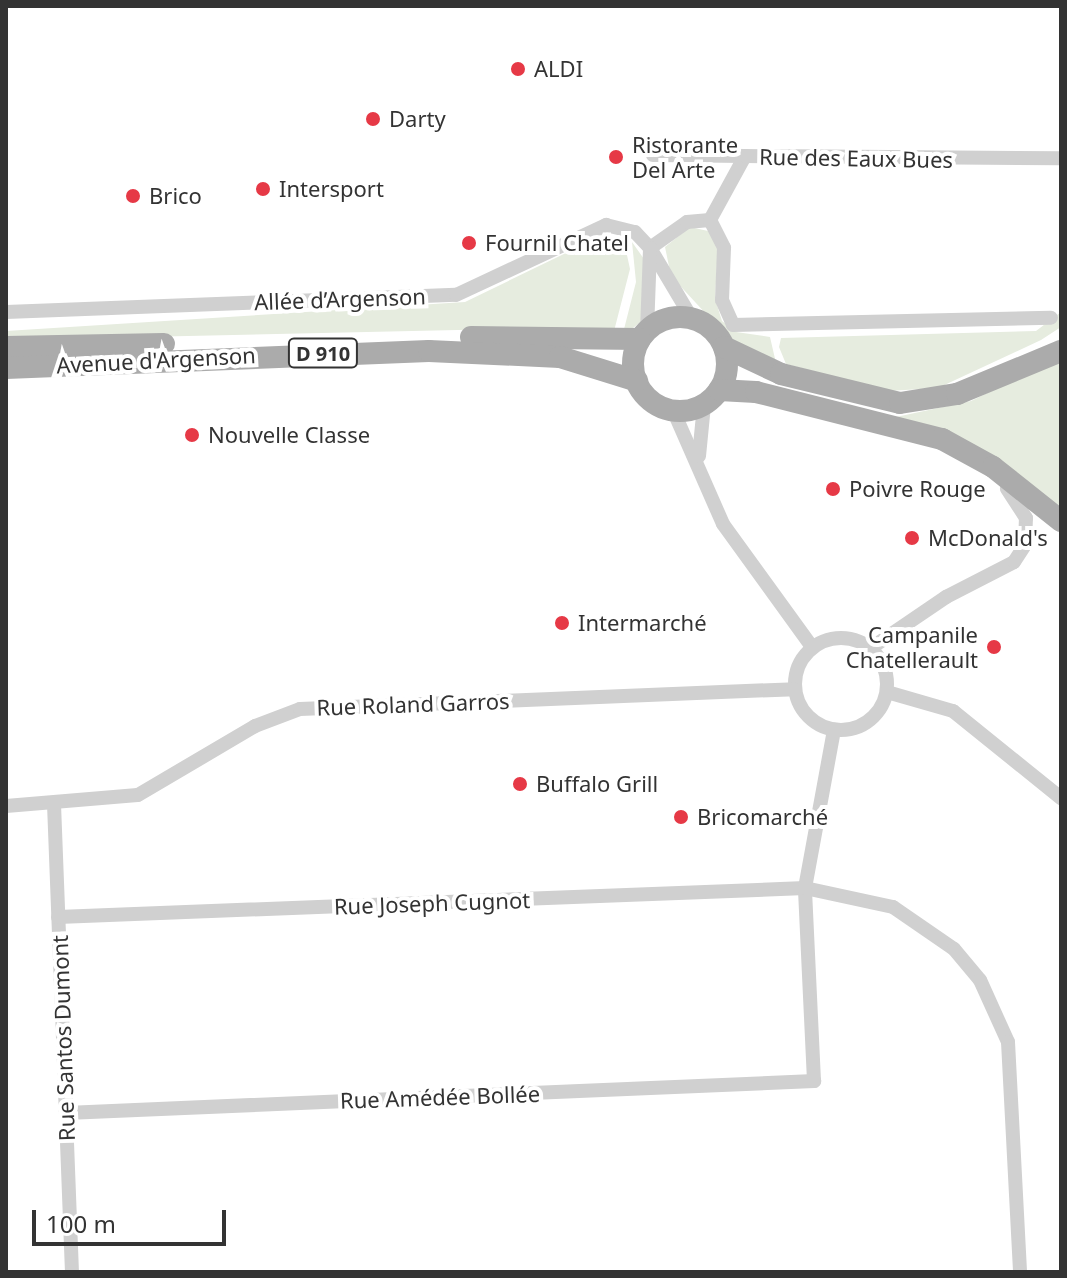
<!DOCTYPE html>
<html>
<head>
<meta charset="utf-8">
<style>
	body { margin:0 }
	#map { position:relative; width:1067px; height:1278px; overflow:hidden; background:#fff; font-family:"Noto Sans",sans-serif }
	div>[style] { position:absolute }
	.green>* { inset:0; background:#e6ecdf }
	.street>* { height:14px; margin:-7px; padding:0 7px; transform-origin:7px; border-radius:7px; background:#d0d0d0 }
	.street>.ring { margin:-7px; padding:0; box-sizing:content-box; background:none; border:14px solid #d0d0d0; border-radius:50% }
	.primary>* { height:22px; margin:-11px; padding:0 11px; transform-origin:11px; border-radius:11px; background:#ababab }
	.primary>.ring { margin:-11px; padding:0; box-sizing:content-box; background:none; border:22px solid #ababab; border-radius:50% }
	.dots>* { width:22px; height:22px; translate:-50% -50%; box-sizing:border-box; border:4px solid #fff; border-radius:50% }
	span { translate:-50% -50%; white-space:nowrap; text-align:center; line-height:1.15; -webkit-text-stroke:8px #fff; paint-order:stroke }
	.shield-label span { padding:2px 6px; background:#fff; border:2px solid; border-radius:6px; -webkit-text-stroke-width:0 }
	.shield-label { font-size:20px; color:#333; font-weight:700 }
	.poi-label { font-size:22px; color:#333 }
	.left { translate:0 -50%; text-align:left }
	.right { translate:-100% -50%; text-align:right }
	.street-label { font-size:22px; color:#333 }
	.frame { position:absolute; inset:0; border:8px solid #333; pointer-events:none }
	.scale { position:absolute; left:32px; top:1210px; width:194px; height:36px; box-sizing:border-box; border:4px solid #333; border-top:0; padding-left:10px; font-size:24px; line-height:28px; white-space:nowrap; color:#333; -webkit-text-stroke:6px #fff; paint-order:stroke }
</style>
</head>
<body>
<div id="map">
	<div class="green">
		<div style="clip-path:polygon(690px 227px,708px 231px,718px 245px,715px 299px,722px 321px,736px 332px,770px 337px,776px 363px,732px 342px,671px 276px,665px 247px)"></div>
		<div style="clip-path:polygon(603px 235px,624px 241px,630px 269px,613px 335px,503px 329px,6px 340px,6px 331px,465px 302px)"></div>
		<div style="clip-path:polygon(632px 242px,644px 259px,644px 319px,622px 337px,636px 282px)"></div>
		<div style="clip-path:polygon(1061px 312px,1061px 327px,1041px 340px,938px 388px,888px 391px,786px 364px,779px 347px,781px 338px,1036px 331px)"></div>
		<div style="clip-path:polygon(1061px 357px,1061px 516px,989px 453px,896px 417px,971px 401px)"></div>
	</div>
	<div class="street">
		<div style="left:653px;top:155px;width:92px;rotate:0.6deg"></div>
		<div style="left:710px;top:220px;width:31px;rotate:63deg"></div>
		<div style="left:724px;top:248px;width:52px;rotate:92.2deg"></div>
		<div style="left:722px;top:300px;width:27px;rotate:66deg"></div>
		<div style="left:733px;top:325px;width:318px;rotate:-1.3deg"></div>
		<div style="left:650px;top:248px;width:45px;rotate:-35.1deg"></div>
		<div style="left:687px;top:222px;width:23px;rotate:-5deg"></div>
		<div style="left:710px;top:220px;width:73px;rotate:-61.3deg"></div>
		<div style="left:745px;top:156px;width:316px;rotate:0.4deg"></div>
		<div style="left:6px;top:312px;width:450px;rotate:-2.2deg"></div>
		<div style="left:456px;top:295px;width:166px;rotate:-25deg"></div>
		<div style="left:606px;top:225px;width:30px;rotate:14deg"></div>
		<div style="left:635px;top:232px;width:22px;rotate:47deg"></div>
		<div style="left:650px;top:248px;width:80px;rotate:59.3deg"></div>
		<div style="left:647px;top:331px;width:83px;rotate:-87.9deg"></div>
		<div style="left:673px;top:410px;width:124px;rotate:66.3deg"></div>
		<div style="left:723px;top:524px;width:152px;rotate:54.1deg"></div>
		<div style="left:699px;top:456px;width:51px;rotate:-84.4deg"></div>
		<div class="ring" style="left:795px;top:638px;width:78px;height:78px"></div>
		<div style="left:871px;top:648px;width:91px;rotate:-34.2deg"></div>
		<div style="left:946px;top:597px;width:76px;rotate:-27.2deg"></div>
		<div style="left:1014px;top:562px;width:20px;rotate:-57deg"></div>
		<div style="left:1025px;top:545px;width:27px;rotate:-88deg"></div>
		<div style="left:1026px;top:518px;width:35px;rotate:-123deg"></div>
		<div style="left:887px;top:692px;width:69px;rotate:16.1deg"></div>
		<div style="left:953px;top:711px;width:139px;rotate:38.9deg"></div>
		<div style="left:54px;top:804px;width:468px;rotate:87.8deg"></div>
		<div style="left:6px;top:806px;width:132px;rotate:-4.8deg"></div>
		<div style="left:138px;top:795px;width:136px;rotate:-30.5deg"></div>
		<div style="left:255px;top:726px;width:48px;rotate:-20.7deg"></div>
		<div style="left:300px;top:709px;width:495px;rotate:-2.3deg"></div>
		<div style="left:58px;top:917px;width:748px;rotate:-2.22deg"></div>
		<div style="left:805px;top:888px;width:90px;rotate:12.2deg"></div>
		<div style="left:893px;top:907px;width:74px;rotate:34.5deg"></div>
		<div style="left:954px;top:949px;width:40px;rotate:50deg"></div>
		<div style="left:980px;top:980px;width:68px;rotate:65.7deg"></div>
		<div style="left:1008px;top:1042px;width:230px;rotate:87deg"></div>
		<div style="left:66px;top:1113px;width:749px;rotate:-2.45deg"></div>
		<div style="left:814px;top:1081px;width:193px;rotate:-92.7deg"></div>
		<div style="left:805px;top:888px;width:161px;rotate:-79.6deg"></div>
	</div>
	<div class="primary">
		<div class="ring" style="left:633px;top:317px;width:72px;height:72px"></div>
		<div style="left:471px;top:337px;width:169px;rotate:0.7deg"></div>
		<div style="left:6px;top:347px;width:158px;rotate:-1.1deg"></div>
		<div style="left:724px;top:347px;width:63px;rotate:25.3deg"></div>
		<div style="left:781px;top:374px;width:122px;rotate:13.7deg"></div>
		<div style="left:900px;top:403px;width:58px;rotate:-9deg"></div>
		<div style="left:957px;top:394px;width:113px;rotate:-22.5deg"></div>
		<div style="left:6px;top:368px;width:423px;rotate:-2.3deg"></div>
		<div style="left:429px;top:351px;width:131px;rotate:2.6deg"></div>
		<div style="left:560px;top:357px;width:81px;rotate:17.3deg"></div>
		<div style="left:719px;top:390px;width:37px;rotate:3deg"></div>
		<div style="left:756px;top:392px;width:192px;rotate:14.2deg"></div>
		<div style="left:942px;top:439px;width:58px;rotate:28.8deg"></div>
		<div style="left:993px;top:467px;width:87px;rotate:38.5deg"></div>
	</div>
	<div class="dots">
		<div style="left:518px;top:69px;background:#e63946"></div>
		<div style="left:373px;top:119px;background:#e63946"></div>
		<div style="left:616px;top:157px;background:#e63946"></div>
		<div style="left:263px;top:189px;background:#e63946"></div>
		<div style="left:133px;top:196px;background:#e63946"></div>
		<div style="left:469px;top:243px;background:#e63946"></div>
		<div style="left:192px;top:435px;background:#e63946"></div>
		<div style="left:833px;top:489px;background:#e63946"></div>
		<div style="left:912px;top:538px;background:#e63946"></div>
		<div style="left:562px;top:623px;background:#e63946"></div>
		<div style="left:994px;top:647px;background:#e63946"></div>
		<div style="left:520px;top:784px;background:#e63946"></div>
		<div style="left:681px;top:817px;background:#e63946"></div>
	</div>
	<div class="shield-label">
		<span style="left:323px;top:353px">D 910</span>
	</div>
	<div class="poi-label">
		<span class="left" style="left:534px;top:69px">ALDI</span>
		<span class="left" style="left:389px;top:119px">Darty</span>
		<span class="left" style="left:632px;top:157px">Ristorante<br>Del Arte</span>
		<span class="left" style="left:279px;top:189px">Intersport</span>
		<span class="left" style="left:149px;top:196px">Brico</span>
		<span class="left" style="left:485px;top:243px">Fournil Chatel</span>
		<span class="left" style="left:208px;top:435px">Nouvelle Classe</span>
		<span class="left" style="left:849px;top:489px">Poivre Rouge</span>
		<span class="left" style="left:928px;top:538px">McDonald's</span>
		<span class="left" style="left:578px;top:623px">Intermarché</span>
		<span class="right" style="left:978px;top:647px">Campanile<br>Chatellerault</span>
		<span class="left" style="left:536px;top:784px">Buffalo Grill</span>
		<span class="left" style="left:697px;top:817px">Bricomarché</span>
	</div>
	<div class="street-label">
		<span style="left:856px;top:158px;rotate:1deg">Rue des Eaux Bues</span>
		<span style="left:340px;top:299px;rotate:-2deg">Allée d’Argenson</span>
		<span style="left:156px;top:360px;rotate:-3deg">Avenue d'Argenson</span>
		<span style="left:413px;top:704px;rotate:-2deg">Rue Roland Garros</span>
		<span style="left:432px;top:903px;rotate:-2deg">Rue Joseph Cugnot</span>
		<span style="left:63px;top:1038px;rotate:-92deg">Rue Santos Dumont</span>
		<span style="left:440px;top:1097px;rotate:-2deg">Rue Amédée Bollée</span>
	</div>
	<div class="frame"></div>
	<div class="scale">100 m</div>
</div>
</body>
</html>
